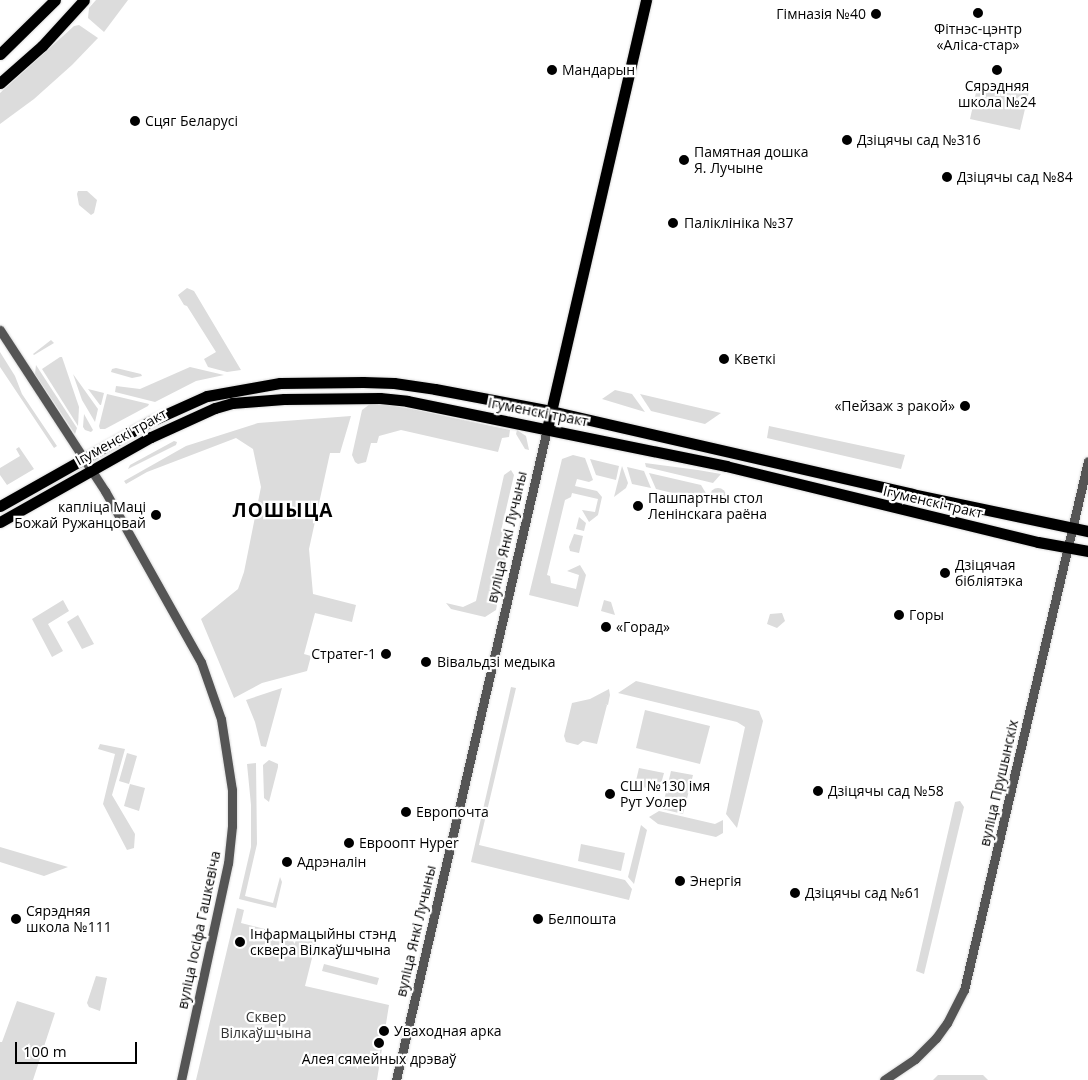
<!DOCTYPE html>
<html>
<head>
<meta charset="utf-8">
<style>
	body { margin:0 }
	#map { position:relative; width:1088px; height:1080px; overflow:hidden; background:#fff; font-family:"Open Sans",sans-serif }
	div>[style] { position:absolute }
	.green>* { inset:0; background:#dcdcdc }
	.round { border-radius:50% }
	.roads { filter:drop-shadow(0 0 1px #dbdbdb) drop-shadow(0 0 1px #dbdbdb) }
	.minor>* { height:9px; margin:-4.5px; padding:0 4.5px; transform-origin:4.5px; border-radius:4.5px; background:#555 }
	.major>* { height:11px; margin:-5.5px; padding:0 5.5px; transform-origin:5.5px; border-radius:5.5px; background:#000 }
	.dots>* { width:14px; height:14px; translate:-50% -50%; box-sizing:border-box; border:2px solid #fff; border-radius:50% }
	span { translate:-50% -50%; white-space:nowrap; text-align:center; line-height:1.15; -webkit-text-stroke:4.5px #fff; paint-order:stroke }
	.poi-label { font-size:14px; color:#000 }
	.right { translate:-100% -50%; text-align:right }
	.left { translate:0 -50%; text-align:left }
	.street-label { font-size:14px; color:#000 }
	.park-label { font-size:14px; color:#333 }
	.district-label { font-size:19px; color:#000; font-weight:700; letter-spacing:1px }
	.scale { position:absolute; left:15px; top:1042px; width:122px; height:22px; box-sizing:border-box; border:2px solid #000; border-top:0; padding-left:6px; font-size:15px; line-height:18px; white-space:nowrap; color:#000; -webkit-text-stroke:4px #fff; paint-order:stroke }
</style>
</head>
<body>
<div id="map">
	<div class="green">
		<div style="clip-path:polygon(96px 0,128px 0,104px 32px,88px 18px,89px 8px)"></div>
		<div style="clip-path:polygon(79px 25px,98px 38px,72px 65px,34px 99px,0 124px,0 93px,74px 26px)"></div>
		<div style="clip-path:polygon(998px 84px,1029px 92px,1020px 130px,970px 119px,977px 88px,996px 92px)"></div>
		<div style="clip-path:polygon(78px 191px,87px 191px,97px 200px,94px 213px,91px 215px,79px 205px,77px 194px)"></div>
		<div style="clip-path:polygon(187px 288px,194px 291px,241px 370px,227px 372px,208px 367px,204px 359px,216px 352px,187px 306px,184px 305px,178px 295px)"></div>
		<div style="clip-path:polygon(51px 340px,54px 343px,34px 355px,33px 354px)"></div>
		<div style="clip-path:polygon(0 352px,15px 376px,22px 394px,57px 446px,54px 448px,0 367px)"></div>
		<div style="clip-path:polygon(60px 357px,62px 357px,79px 407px,78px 426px,42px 369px)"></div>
		<div style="clip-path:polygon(36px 365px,77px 428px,75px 434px,35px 374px)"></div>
		<div style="clip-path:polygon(190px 367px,224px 375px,196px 381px,155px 402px,115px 392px,116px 386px,140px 389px)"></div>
		<div style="clip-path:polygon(116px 368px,141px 374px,142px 376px,132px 378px,111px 372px,112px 369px)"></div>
		<div style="clip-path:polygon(73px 374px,98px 409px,95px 422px,82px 400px)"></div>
		<div style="clip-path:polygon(88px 389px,104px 393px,101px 405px,100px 405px)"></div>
		<div style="clip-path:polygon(615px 390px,632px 394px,645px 412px,602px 399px)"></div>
		<div style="clip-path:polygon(107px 394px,149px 404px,148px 406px,105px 429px,100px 429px,99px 426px)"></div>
		<div style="clip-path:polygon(640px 394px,721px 413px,705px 424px,651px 411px)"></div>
		<div style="clip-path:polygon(377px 403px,412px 409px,510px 430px,509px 437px,502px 438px,498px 452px,401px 430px,379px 436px,377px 443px,371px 443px,366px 462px,358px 464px,355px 462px,352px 455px,362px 410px,370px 404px)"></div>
		<div style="clip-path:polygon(84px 414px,93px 430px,91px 432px,85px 430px,83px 427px)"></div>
		<div style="clip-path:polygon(351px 416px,340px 453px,330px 453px,309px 549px,313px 594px,356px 605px,352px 622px,315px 613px,304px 654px,311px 656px,307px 671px,262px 683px,234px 698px,201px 619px,238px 589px,244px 572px,261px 487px,253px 449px,236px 438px,147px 472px,126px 484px,124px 481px,186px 446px,258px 423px)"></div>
		<div style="clip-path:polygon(769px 426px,905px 455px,901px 469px,767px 438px)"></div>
		<div style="clip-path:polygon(517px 430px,526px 436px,529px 450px,525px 449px,516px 434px)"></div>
		<div style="clip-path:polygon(174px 441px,177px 442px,176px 445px,128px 469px,130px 465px)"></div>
		<div style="clip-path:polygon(19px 447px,34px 469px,7px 485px,0 475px,0 468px,20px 456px,16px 449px)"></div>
		<div style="clip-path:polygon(573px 455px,585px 458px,593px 480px,589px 482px,577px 479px,575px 486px,597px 491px,602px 497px,598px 515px,589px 522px,582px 510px,595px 512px,598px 499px,572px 493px,571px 497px,565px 500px,547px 575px,550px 576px,551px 583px,576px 589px,579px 575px,567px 571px,580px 565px,586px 575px,578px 607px,529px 595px,562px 459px)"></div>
		<div style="clip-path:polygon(590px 459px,619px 466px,616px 480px,596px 475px)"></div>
		<div style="clip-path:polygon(645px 463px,698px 470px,721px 474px,713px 483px,646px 467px)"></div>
		<div style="clip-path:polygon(622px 466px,628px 483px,626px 488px,614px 497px)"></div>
		<div style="clip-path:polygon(627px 467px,644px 471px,651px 488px,632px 484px)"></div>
		<div style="clip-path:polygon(511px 470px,514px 475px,501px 531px,509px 542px,496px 610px,485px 617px,451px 609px,446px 603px,463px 607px,476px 601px,504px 475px)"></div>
		<div style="clip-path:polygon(649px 473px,701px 485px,707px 495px,705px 501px,656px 489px)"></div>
		<div class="round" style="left:710px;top:488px;width:16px;height:16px"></div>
		<div style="clip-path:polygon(579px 517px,586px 523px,584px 531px,576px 529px)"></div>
		<div style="clip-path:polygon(574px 534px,583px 536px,579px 553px,570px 551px,569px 547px)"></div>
		<div style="clip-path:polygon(63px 600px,69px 611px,48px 624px,63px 651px,52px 657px,32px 619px)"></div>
		<div style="clip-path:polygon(604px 600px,611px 602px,615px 615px,601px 611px)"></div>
		<div style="clip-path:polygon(782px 613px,785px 621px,777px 628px,767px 624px,770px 614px)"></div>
		<div style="clip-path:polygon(78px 615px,94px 644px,82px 649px,67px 622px)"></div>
		<div style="clip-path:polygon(636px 681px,759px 711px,763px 721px,737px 828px,726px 814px,745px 727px,737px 722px,618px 693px)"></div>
		<div style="clip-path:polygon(511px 687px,516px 688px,479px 845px,625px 880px,632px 889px,629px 900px,471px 862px)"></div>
		<div style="clip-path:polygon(282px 688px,266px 747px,261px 746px,255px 722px,246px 700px)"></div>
		<div style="clip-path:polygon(609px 689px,610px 695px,608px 705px,605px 704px,607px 705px,597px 744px,583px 741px,578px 745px,566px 742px,564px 736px,572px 703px,590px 699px)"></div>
		<div style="clip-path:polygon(645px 710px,710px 726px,700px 764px,636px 748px)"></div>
		<div style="clip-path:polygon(100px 744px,125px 749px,112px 795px,135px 834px,134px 848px,127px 850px,103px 804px,115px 754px,98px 749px)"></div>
		<div style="clip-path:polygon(127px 753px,137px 756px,129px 784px,119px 781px)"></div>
		<div style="clip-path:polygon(269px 760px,278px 764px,278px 767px,269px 802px,264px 798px,263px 765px)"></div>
		<div style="clip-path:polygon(256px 763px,257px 844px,245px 896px,273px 903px,280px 877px,282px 882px,276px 908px,239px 899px,251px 847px,251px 805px,247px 764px)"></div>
		<div style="clip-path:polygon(639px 768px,664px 773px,659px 791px,635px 785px)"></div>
		<div style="clip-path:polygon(671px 771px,693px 775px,683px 814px,662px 809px)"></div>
		<div style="clip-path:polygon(130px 784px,145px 788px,139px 811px,124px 806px)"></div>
		<div style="clip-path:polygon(960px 801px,964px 807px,924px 974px,916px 971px,955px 802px)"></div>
		<div style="clip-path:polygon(659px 811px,715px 824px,723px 820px,723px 833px,716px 837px,658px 824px,649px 817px)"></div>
		<div style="clip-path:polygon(641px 825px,647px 830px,634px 884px,628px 877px)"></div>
		<div style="clip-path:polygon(581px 844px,625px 853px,621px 871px,578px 861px)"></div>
		<div style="clip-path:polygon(0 847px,68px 867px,44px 876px,0 862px)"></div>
		<div style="clip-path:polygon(237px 908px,244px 910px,241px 923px,316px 942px,305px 986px,389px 1005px,377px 1080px,196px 1080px)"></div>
		<div style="clip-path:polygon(324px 964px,379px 978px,377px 985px,322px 971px)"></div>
		<div style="clip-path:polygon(96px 976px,107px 978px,100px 1011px,89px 1007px,87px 1003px)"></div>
		<div style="clip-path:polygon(17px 1001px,55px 1013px,33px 1080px,0 1080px,0 1042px,2px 1042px)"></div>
		<div style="clip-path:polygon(938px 1075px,983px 1075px,988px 1080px,933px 1080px)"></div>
	</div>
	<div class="roads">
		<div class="minor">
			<div style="left:0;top:330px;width:192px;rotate:56.9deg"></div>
			<div style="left:105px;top:491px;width:196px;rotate:60.7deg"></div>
			<div style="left:201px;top:662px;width:60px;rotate:70.7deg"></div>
			<div style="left:221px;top:719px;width:72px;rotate:81.2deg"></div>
			<div style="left:232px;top:790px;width:36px;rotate:90deg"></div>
			<div style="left:232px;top:826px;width:37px;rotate:96deg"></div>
			<div style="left:228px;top:863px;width:222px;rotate:102.2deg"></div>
			<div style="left:396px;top:1080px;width:668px;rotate:-76.94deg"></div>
			<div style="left:884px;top:1080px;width:37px;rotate:-34deg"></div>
			<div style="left:915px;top:1059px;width:30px;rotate:-45deg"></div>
			<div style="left:936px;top:1038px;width:19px;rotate:-54deg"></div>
			<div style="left:947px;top:1023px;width:37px;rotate:-63deg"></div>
			<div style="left:964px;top:990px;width:543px;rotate:-76.81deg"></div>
		</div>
		<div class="major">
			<div style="left:0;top:54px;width:77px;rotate:-44.5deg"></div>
			<div style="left:0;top:83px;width:56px;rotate:-41.4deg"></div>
			<div style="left:42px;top:46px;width:62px;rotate:-47.6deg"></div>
			<div style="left:547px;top:429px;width:440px;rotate:-77deg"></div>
			<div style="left:0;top:506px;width:173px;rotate:-29.4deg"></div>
			<div style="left:151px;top:421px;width:61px;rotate:-24.1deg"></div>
			<div style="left:207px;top:396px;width:74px;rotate:-10.1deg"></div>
			<div style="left:280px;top:383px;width:83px;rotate:-0.7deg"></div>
			<div style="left:363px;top:382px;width:31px;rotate:2deg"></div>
			<div style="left:394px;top:383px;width:41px;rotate:8.3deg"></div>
			<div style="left:435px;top:389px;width:118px;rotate:10.7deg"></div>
			<div style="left:551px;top:411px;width:370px;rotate:12.9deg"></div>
			<div style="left:912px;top:494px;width:180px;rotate:11.9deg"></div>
			<div style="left:0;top:522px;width:173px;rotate:-29.4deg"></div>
			<div style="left:151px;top:437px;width:70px;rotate:-24.4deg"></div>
			<div style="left:215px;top:408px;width:18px;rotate:-16deg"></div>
			<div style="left:232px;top:403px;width:52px;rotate:-4.4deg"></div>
			<div style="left:284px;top:399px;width:96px;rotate:-0.6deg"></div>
			<div style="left:380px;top:398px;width:27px;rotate:6deg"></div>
			<div style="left:407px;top:401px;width:326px;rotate:11.5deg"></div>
			<div style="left:726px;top:466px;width:321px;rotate:13.7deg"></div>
			<div style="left:1038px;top:542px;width:51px;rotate:10.2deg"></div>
		</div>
	</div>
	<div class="dots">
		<div style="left:978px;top:13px;background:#000"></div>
		<div style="left:876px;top:14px;background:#000"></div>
		<div style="left:552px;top:70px;background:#000"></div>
		<div style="left:997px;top:70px;background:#000"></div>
		<div style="left:135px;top:121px;background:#000"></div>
		<div style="left:847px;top:140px;background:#000"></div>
		<div style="left:684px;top:160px;background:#000"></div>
		<div style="left:947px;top:177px;background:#000"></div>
		<div style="left:673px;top:223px;background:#000"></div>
		<div style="left:724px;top:359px;background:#000"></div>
		<div style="left:965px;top:406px;background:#000"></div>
		<div style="left:638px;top:506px;background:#000"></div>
		<div style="left:156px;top:515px;background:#000"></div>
		<div style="left:945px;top:573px;background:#000"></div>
		<div style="left:899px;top:615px;background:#000"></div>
		<div style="left:606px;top:627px;background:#000"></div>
		<div style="left:386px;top:654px;background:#000"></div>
		<div style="left:426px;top:662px;background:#000"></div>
		<div style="left:818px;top:791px;background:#000"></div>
		<div style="left:610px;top:794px;background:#000"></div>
		<div style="left:406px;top:812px;background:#000"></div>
		<div style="left:349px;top:843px;background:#000"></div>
		<div style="left:287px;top:862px;background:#000"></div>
		<div style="left:680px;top:881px;background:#000"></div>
		<div style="left:795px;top:893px;background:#000"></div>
		<div style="left:16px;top:919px;background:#000"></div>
		<div style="left:538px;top:919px;background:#000"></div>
		<div style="left:240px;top:942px;background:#000"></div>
		<div style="left:384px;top:1031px;background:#000"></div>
		<div style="left:379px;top:1043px;background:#000"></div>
	</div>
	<div class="poi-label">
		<span class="right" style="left:866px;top:14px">Гімназія №40</span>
		<span style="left:978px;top:37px">Фітнэс-цэнтр<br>«Аліса-стар»</span>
		<span class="left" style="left:562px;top:70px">Мандарын</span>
		<span style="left:997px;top:94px">Сярэдняя<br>школа №24</span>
		<span class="left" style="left:145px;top:121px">Сцяг Беларусі</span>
		<span class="left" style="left:857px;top:140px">Дзіцячы сад №316</span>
		<span class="left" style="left:694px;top:160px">Памятная дошка<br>Я. Лучыне</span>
		<span class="left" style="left:957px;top:177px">Дзіцячы сад №84</span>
		<span class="left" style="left:684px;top:223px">Паліклініка №37</span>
		<span class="left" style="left:734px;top:359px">Кветкі</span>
		<span class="right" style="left:955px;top:406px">«Пейзаж з ракой»</span>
		<span class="left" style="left:648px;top:506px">Пашпартны стол<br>Ленінскага раёна</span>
		<span class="right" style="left:146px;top:515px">капліца Маці<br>Божай Ружанцовай</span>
		<span class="left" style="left:955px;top:573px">Дзіцячая<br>бібліятэка</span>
		<span class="left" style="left:909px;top:615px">Горы</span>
		<span class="left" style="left:616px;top:627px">«Горад»</span>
		<span class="right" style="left:376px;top:654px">Стратег-1</span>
		<span class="left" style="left:437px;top:662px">Вівальдзі медыка</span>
		<span class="left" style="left:620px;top:794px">СШ №130 імя<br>Рут Уолер</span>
		<span class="left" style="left:828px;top:791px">Дзіцячы сад №58</span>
		<span class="left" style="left:416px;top:812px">Европочта</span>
		<span class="left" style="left:359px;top:843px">Евроопт Hyper</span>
		<span class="left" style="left:297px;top:862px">Адрэналін</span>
		<span class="left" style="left:690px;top:881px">Энергія</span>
		<span class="left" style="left:805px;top:893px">Дзіцячы сад №61</span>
		<span class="left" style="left:26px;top:919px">Сярэдняя<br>школа №111</span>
		<span class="left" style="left:548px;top:919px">Белпошта</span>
		<span class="left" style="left:250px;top:942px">Інфармацыйны стэнд<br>сквера Вілкаўшчына</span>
		<span class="left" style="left:394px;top:1031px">Уваходная арка</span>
		<span style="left:379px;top:1059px">Алея сямейных дрэваў</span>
	</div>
	<div class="street-label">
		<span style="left:538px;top:412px;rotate:11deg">Ігуменскі тракт</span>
		<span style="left:121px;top:437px;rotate:-29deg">Ігуменскі тракт</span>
		<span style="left:933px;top:502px;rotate:13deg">Ігуменскі тракт</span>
		<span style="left:507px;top:537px;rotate:-77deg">вуліца Янкі Лучыны</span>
		<span style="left:999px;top:783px;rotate:-77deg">вуліца Прушынскіх</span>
		<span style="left:199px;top:930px;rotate:-78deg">вуліца Іосіфа Гашкевіча</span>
		<span style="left:416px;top:931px;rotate:-77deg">вуліца Янкі Лучыны</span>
	</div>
	<div class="park-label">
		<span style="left:266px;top:1025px">Сквер<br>Вілкаўшчына</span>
	</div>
	<div class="district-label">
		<span style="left:283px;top:511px">ЛОШЫЦА</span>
	</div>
	<div class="scale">100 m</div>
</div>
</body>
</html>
